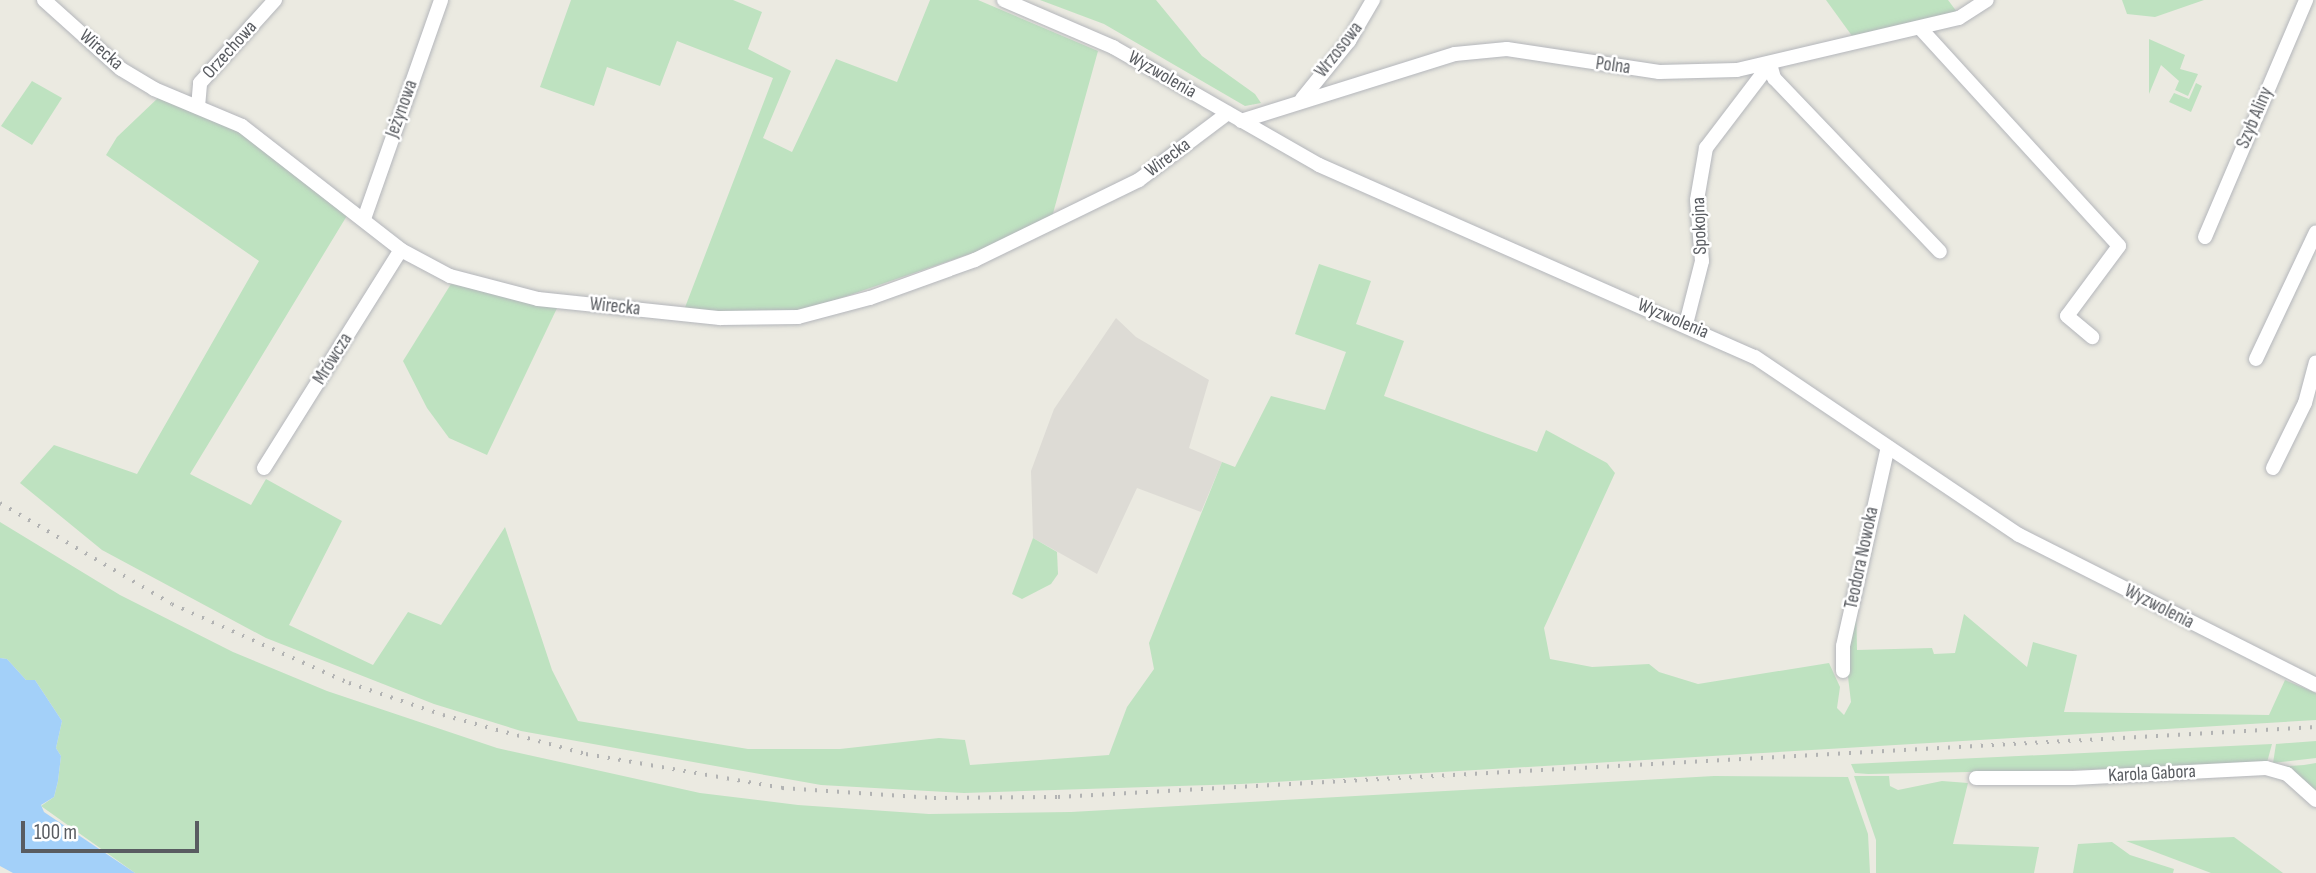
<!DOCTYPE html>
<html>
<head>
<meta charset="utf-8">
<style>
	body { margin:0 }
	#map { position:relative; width:2316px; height:873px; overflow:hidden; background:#ebeae1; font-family:"Sofia Sans Condensed",sans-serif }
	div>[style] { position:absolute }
	.industrial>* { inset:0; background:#dddbd5 }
	.green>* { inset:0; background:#bee2c0 }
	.water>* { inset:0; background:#a3d0f9 }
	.roads { filter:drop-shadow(0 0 2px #b4b6bb) drop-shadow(0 0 2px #b4b6bb) }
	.minor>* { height:14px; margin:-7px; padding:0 7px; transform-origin:7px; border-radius:7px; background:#fff }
	.rail>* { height:3.5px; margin-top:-1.75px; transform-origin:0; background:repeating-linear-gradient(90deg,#b2b3b3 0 2px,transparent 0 11px) }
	span { translate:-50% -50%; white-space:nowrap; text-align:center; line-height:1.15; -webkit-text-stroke:5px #fff; paint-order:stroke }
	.street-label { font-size:19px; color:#595c61 }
	.scale { position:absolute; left:21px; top:821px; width:178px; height:32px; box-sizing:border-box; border:4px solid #595c61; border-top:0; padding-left:9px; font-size:21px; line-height:24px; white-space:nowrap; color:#595c61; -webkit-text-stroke:5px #fff; paint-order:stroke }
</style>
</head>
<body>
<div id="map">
	<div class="industrial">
		<div style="clip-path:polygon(1116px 318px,1136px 337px,1209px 380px,1189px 448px,1222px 462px,1201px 512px,1137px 488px,1097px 574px,1033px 538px,1031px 471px,1054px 409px)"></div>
	</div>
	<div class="green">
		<div style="clip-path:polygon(571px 0,733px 0,762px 12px,748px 49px,791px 71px,763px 138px,792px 152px,836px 59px,897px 82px,930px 0,978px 0,1098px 51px,1052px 217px,990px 247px,797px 313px,684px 310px,773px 78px,677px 41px,660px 86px,607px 67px,594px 106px,540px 87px)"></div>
		<div style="clip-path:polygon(1040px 0,1156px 0,1202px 56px,1255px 94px,1261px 103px,1245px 106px,1104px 24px)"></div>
		<div style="clip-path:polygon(1826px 0,1948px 0,1957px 12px,1855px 40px)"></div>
		<div style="clip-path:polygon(2122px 0,2204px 0,2155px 17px,2127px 14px)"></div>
		<div style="clip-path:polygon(2149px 39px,2185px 55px,2180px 69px,2198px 74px,2188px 96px,2175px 90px,2179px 81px,2161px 65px,2149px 94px)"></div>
		<div style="clip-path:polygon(32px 81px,62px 98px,32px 145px,1px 126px)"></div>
		<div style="clip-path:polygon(2196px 83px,2202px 86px,2191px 112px,2169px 102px,2174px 93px,2189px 99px)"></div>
		<div style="clip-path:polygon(159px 97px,231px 125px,348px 214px,190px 474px,251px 505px,266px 479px,342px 521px,289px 625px,373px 665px,408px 612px,441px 625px,505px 527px,552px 670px,578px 721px,748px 749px,840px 749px,939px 738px,965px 740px,970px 765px,1109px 755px,1127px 707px,1154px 669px,1149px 643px,1222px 462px,1235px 467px,1271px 396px,1325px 410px,1346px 352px,1295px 334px,1319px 264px,1371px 281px,1356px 324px,1404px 341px,1384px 396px,1537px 452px,1546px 430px,1607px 463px,1615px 473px,1544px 628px,1550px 659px,1592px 667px,1649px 664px,1659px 672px,1698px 684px,1829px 663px,1840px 687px,1837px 708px,1844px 715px,1851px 702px,1846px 660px,1856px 606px,1857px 650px,1932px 648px,1934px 654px,1955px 653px,1964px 614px,2027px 667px,2033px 642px,2077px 655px,2064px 712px,2269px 715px,2285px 680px,2316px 693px,2316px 720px,1241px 784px,964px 793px,821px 785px,521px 731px,434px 704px,266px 638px,102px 550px,20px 483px,54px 445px,137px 474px,259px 261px,106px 155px,117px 137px)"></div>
		<div style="clip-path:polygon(451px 284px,558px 306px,487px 455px,449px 438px,427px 408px,403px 361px)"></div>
		<div style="clip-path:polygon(0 522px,120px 595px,233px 652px,327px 691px,497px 748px,700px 793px,798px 805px,929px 814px,1071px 812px,1714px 776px,1848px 777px,1868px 834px,1870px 873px,135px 873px,41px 806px,54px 797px,58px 781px,61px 756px,56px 748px,62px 721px,35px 680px,26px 680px,7px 659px,0 658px)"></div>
		<div style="clip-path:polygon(1033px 538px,1057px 552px,1058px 574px,1051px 584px,1022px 599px,1012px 594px)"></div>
		<div style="clip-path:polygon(2316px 741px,2316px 758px,2273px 763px,2276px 744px)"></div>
		<div style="clip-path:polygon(2272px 744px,2266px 766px,1868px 774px,1855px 773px,1851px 764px)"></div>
		<div style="clip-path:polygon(2316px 763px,2316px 794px,2276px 767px,2304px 765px)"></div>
		<div style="clip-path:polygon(1854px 776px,1889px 776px,1890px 786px,1898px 790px,1942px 781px,1968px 783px,1953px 844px,2039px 847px,2034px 873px,1876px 873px,1876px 840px)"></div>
		<div style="clip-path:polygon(2234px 837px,2283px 873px,2211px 873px,2126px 841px)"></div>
		<div style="clip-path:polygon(2112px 842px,2130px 855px,2174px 869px,2173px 873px,2073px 873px,2078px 844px)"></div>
	</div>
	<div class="water">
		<div style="clip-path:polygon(0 658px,7px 659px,26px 680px,35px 680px,62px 721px,56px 748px,61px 756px,58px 781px,54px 797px,41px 805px,44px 812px,135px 873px,13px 873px,0 866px)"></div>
	</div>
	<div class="roads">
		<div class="minor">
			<div style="left:44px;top:0;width:103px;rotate:41.9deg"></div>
			<div style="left:121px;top:69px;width:39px;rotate:31deg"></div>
			<div style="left:154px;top:89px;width:95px;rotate:22.8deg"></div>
			<div style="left:242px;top:126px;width:202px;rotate:37.9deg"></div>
			<div style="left:401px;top:250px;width:55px;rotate:28deg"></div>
			<div style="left:450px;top:276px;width:91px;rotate:14.6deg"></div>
			<div style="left:538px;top:299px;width:183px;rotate:6deg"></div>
			<div style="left:720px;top:318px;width:78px;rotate:-0.7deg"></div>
			<div style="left:798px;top:317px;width:74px;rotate:-14.8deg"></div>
			<div style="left:870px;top:298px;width:112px;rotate:-19.9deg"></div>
			<div style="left:975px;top:260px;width:182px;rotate:-26deg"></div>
			<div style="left:1139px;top:180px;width:111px;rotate:-37deg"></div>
			<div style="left:1004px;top:0;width:119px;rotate:23.3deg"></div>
			<div style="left:1113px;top:47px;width:237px;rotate:29.8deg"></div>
			<div style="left:1319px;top:165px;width:476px;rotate:23.8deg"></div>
			<div style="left:1755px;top:357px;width:318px;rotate:34deg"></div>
			<div style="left:2019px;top:535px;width:333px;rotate:26.8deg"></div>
			<div style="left:1920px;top:28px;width:295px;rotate:47.6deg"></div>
			<div style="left:2119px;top:246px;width:87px;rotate:126.6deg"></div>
			<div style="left:2067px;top:316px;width:33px;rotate:40deg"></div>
			<div style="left:1770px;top:64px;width:15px;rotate:74deg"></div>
			<div style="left:1774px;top:78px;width:240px;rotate:46.3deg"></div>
			<div style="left:1302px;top:99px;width:75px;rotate:-51deg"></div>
			<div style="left:1349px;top:41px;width:48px;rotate:-59.7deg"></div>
			<div style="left:198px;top:107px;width:24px;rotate:-85deg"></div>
			<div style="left:200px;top:83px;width:112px;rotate:-47.9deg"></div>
			<div style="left:1241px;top:121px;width:224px;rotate:-17.4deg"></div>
			<div style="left:1455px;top:54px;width:52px;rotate:-5.5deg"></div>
			<div style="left:1507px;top:49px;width:154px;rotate:8.6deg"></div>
			<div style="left:1659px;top:72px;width:78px;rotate:-1.5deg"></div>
			<div style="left:1737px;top:70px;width:228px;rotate:-13.2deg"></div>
			<div style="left:1959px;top:18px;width:33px;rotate:-33deg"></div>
			<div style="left:364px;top:219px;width:232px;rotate:-70.6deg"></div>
			<div style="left:2205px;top:237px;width:258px;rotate:-66.9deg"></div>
			<div style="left:1686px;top:324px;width:65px;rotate:-75.7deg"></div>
			<div style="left:1702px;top:261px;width:61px;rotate:-94.7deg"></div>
			<div style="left:1697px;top:200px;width:53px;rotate:-80.2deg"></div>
			<div style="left:1706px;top:148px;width:106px;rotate:-52.7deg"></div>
			<div style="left:2256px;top:359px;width:140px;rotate:-64.7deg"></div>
			<div style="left:264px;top:468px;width:257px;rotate:-57.9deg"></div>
			<div style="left:2273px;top:468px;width:72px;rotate:-63.8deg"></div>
			<div style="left:2305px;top:403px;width:42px;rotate:-75deg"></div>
			<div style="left:1843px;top:671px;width:25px;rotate:-90deg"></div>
			<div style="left:1843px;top:646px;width:204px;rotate:-77.3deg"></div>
			<div style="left:1976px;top:778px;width:97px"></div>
			<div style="left:2073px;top:778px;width:193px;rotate:-3deg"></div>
			<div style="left:2266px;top:768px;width:22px;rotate:16deg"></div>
			<div style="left:2287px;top:774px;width:39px;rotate:42deg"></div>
		</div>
	</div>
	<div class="rail">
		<div style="left:0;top:503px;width:199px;rotate:30.4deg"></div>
		<div style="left:172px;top:604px;width:194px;rotate:24.1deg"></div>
		<div style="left:349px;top:683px;width:99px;rotate:18.8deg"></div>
		<div style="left:443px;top:715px;width:148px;rotate:15.3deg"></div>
		<div style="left:586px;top:754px;width:199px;rotate:9.8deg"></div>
		<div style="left:782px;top:788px;width:152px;rotate:3.8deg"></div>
		<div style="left:934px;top:798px;width:124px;rotate:-0.5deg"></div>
		<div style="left:1058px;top:797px;width:1260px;rotate:-3.18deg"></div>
	</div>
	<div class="street-label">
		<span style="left:101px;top:50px;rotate:41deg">Wirecka</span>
		<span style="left:230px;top:50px;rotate:-48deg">Orzechowa</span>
		<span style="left:1339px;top:50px;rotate:-52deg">Wrzosowa</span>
		<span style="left:1613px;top:66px;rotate:8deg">Polna</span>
		<span style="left:1162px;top:75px;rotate:30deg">Wyzwolenia</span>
		<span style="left:402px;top:109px;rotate:-70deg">Jeżynowa</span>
		<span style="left:2255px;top:118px;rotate:-67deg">Szyb Aliny</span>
		<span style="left:1168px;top:158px;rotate:-37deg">Wirecka</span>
		<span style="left:1700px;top:226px;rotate:-92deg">Spokojna</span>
		<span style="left:615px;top:307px;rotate:6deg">Wirecka</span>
		<span style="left:1673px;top:319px;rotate:23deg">Wyzwolenia</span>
		<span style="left:333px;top:359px;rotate:-58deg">Mrówcza</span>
		<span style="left:1862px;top:558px;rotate:-78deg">Teodora Nowoka</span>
		<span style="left:2159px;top:607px;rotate:27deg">Wyzwolenia</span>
		<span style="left:2152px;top:774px;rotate:-3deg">Karola Gabora</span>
	</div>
	<div class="scale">100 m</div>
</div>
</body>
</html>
